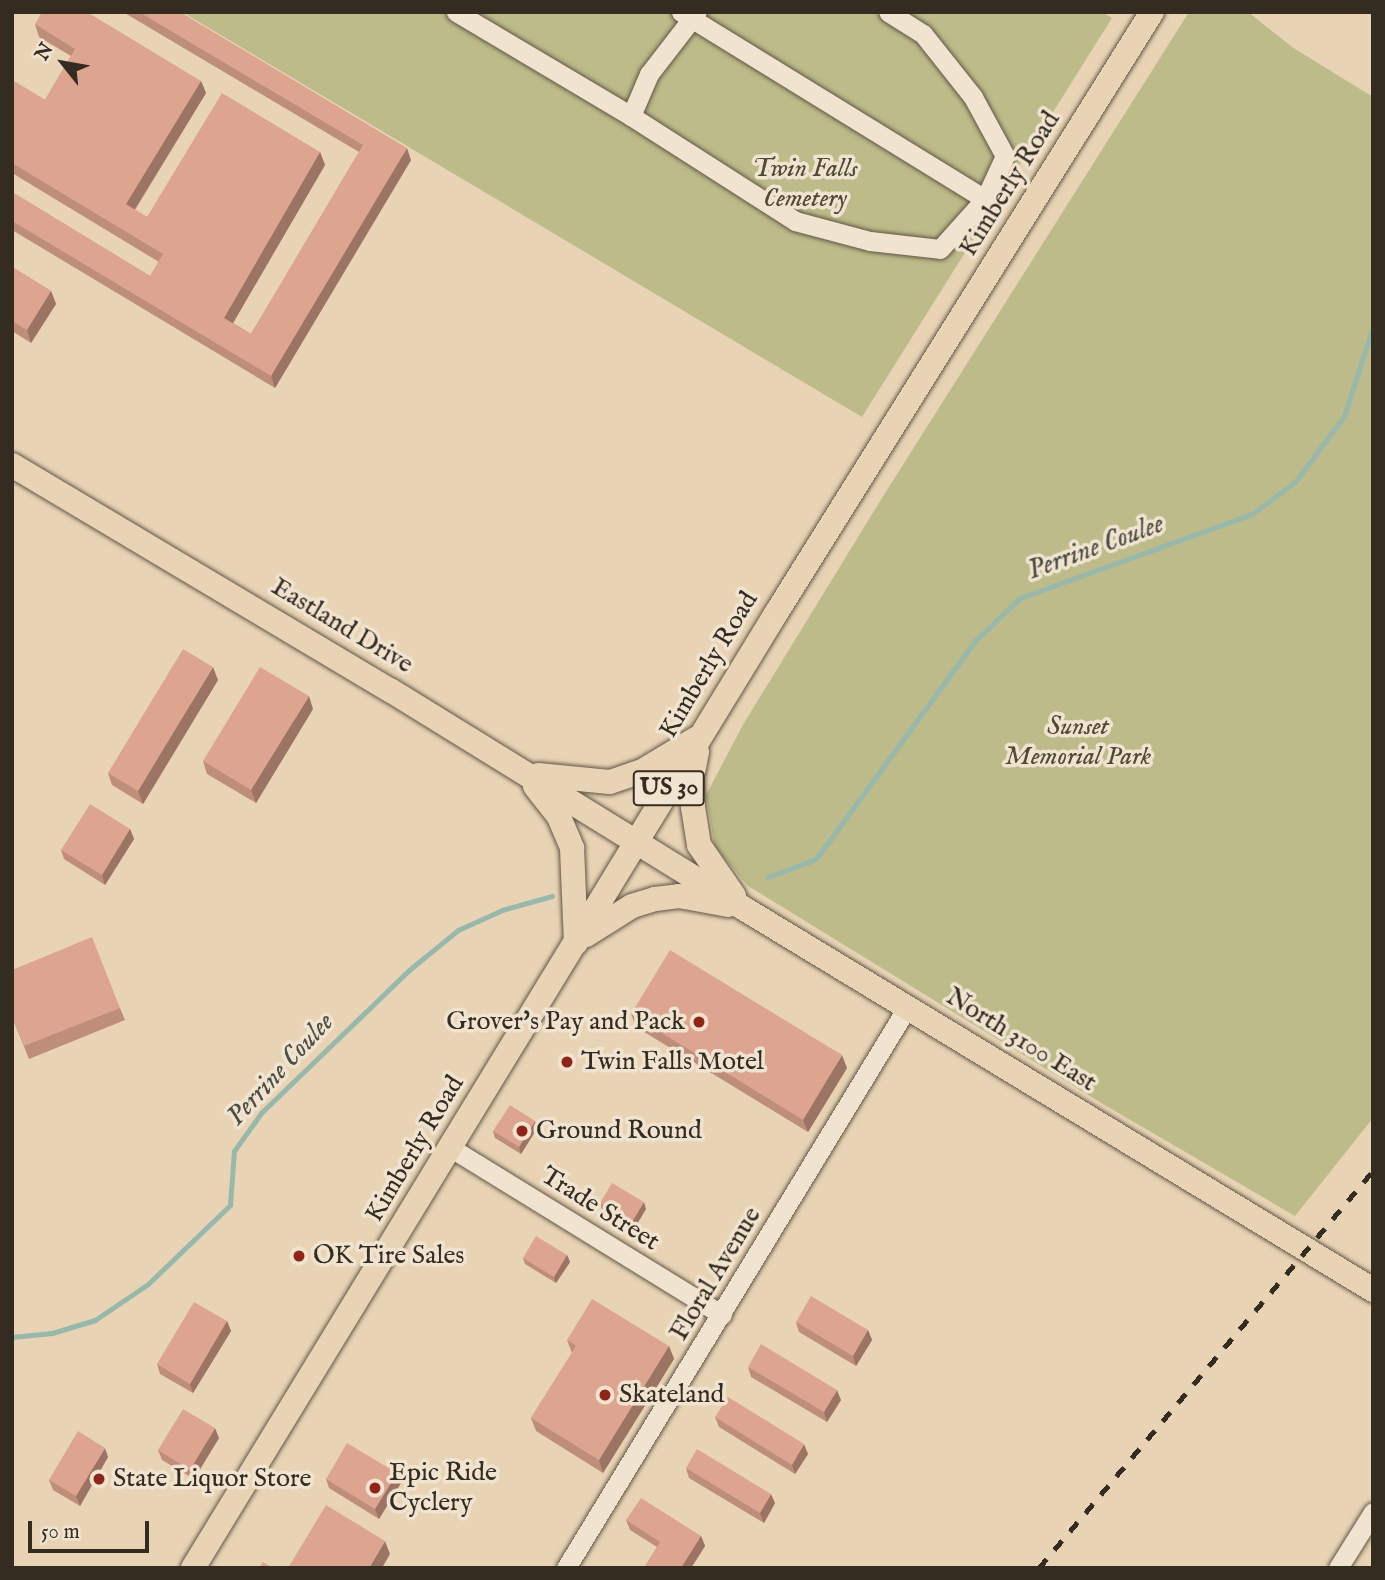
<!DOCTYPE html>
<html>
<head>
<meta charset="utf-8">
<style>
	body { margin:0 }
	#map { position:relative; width:1385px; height:1580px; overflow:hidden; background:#e8d4b5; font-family:"IM FELL English",serif }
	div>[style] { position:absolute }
	.green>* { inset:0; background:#bcbb89 }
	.stream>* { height:5px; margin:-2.5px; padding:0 2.5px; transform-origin:2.5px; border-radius:2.5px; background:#97b8ab }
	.roads { filter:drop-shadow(0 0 2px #615646) drop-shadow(0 0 2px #615646) }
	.minor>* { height:19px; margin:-9.5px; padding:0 9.5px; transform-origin:9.5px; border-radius:9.5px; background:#f0e3cf }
	.major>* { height:24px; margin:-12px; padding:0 12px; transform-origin:12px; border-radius:12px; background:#e8d4b5 }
	.rail>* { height:5px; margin-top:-2.5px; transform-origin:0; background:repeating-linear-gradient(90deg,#342c21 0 12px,transparent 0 24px) }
	.wall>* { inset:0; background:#be8e7b }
	.shaded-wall>* { inset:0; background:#9b7464 }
	.building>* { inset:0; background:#dda58f }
	.dots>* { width:19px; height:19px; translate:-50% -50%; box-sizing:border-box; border:4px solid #f0e3cf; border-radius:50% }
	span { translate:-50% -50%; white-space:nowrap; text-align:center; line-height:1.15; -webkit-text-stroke:7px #f0e3cf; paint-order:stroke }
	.shield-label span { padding:2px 5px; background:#f0e3cf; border:2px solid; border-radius:5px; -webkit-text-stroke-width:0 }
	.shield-label { font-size:24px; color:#342c21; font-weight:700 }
	.park-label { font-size:26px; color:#4f4936; font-style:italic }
	.street-label { font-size:26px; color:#342c21 }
	.poi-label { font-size:26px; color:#342c21 }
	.right { translate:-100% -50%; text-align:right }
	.left { translate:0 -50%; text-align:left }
	.water-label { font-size:28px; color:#4d4f44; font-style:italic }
	.frame { position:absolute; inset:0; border:14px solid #342c21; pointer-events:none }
	.north { position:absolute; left:28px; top:28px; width:70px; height:70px; -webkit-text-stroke:5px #f0e3cf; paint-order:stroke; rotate:301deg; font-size:19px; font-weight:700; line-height:28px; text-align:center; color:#342c21 }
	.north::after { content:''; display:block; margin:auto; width:24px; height:32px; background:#342c21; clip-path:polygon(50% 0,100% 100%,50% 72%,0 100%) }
	.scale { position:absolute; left:28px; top:1521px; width:121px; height:32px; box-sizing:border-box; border:4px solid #342c21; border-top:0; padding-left:9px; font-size:21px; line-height:24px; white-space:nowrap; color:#342c21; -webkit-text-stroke:5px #f0e3cf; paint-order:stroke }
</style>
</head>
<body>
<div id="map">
	<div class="green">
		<div style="clip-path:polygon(182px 12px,1102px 12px,1112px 18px,862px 417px)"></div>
		<div style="clip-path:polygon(1189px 12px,1248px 12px,1292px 47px,1373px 97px,1373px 1118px,1295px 1216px,1103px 1104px,748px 886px,715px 847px,706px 795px,744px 723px,882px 498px)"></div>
	</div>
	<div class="stream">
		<div style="left:768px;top:877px;width:51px;rotate:-20.6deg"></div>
		<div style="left:816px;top:859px;width:270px;rotate:-53.9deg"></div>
		<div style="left:975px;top:641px;width:62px;rotate:-43.7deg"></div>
		<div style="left:1020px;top:598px;width:247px;rotate:-19.9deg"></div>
		<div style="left:1252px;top:514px;width:54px;rotate:-36.7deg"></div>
		<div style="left:1295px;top:482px;width:82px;rotate:-53.4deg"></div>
		<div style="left:1344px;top:416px;width:94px;rotate:-72deg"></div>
		<div style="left:12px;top:1337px;width:40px;rotate:-5.7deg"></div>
		<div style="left:52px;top:1333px;width:45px;rotate:-16.8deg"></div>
		<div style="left:95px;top:1320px;width:64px;rotate:-34.2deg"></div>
		<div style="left:148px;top:1284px;width:114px;rotate:-43.9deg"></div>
		<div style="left:230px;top:1205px;width:54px;rotate:-85.8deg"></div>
		<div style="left:234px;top:1151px;width:47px;rotate:-54.6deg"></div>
		<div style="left:261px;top:1113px;width:206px;rotate:-44deg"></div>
		<div style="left:409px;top:970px;width:63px;rotate:-39.2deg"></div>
		<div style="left:458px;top:930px;width:48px;rotate:-24.4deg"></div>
		<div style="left:502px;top:910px;width:52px;rotate:-15.6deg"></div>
	</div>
	<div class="roads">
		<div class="minor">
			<div style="left:456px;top:12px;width:204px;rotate:30.7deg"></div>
			<div style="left:631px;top:116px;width:195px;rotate:32.6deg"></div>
			<div style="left:795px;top:221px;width:78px;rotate:14.9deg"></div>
			<div style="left:870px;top:241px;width:70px;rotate:6.5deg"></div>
			<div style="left:940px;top:249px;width:67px;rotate:-48deg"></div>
			<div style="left:985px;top:199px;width:47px;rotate:-65.1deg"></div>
			<div style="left:1005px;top:156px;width:67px;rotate:-118.5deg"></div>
			<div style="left:973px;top:97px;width:80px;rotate:-128.4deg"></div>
			<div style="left:923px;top:34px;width:41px;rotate:-147.8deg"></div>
			<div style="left:681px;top:12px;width:357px;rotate:31.6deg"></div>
			<div style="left:631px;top:116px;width:46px;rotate:-66.8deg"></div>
			<div style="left:649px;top:74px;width:78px;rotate:-52.3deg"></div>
			<div style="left:451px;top:1148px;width:318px;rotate:31.6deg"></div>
			<div style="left:566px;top:1568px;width:658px;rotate:-58.68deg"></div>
			<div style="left:1338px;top:1568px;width:66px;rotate:-58deg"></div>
		</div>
		<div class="major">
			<div style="left:12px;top:465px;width:440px;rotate:30.8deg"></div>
			<div style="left:390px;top:690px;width:415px;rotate:31.7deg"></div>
			<div style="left:743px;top:908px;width:737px;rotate:31.23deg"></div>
			<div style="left:697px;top:752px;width:25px;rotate:101deg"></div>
			<div style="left:692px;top:777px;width:30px;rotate:88deg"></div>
			<div style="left:693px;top:807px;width:38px;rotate:81deg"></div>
			<div style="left:699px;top:845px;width:62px;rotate:55.5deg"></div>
			<div style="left:538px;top:775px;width:72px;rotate:5.6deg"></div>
			<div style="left:610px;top:782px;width:36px;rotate:-19deg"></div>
			<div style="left:644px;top:770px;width:62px;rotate:-31.1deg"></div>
			<div style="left:535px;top:786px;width:39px;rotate:52deg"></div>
			<div style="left:559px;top:817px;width:34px;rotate:67deg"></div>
			<div style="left:572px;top:848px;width:95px;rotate:87.6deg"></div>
			<div style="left:586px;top:935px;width:54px;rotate:-32.2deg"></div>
			<div style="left:632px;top:906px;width:24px;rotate:-17deg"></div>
			<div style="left:655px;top:899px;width:24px;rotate:-7deg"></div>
			<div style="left:679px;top:896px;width:50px;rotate:10.4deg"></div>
			<div style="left:193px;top:1568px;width:1117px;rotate:-58.59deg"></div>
			<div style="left:775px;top:615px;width:711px;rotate:-57.99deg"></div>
		</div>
	</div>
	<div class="rail">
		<div style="left:1039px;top:1568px;width:519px;rotate:-49.93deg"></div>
	</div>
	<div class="wall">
		<div style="clip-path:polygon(123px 12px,180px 12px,411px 160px,275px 388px,12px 230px,12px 192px,150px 276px,159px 262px,12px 173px,12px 80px,45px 100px,71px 56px,39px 37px,35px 24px,201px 81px,206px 93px,135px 210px,147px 217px,320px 152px,325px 165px,233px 323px,251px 334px,359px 152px)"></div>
		<div style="clip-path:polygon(12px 267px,51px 291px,56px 304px,31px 343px,12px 331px)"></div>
		<div style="clip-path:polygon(218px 680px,143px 804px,112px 785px,108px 773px)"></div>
		<div style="clip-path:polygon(313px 709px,256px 803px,207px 774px,203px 761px)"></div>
		<div style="clip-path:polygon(130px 829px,134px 839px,105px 885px,64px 859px,61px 850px)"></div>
		<div style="clip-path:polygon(120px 1008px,125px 1020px,29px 1059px,12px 1017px)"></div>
		<div style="clip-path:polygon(631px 1014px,847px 1068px,808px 1132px,636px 1027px)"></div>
		<div style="clip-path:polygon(538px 1127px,521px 1154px,495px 1138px,493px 1131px)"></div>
		<div style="clip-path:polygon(600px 1203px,646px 1209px,634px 1229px,602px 1210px)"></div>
		<div style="clip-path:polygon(567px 1255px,570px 1262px,556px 1283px,525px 1264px,523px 1258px)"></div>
		<div style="clip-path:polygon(227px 1321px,231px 1331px,193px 1393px,160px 1374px,157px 1364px)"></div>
		<div style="clip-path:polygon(796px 1322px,868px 1330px,872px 1340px,856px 1366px,799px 1332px)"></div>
		<div style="clip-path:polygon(567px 1340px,669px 1346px,674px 1359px,603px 1473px,536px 1431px,531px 1418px,572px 1353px)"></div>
		<div style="clip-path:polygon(748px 1367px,841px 1400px,827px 1422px,751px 1377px)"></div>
		<div style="clip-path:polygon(715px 1417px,808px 1454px,795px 1474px,719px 1427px)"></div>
		<div style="clip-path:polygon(219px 1438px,194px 1479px,162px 1460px,158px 1450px)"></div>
		<div style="clip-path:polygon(108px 1457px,80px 1506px,53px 1490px,49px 1480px)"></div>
		<div style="clip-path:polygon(686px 1468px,775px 1503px,764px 1523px,689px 1478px)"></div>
		<div style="clip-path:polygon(326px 1479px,401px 1483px,379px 1519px,329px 1488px)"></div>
		<div style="clip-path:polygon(626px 1520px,701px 1536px,705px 1546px,691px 1568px,644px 1568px,657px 1547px,630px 1530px)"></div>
	</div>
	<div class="shaded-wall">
		<div style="clip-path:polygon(201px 81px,206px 93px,130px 217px,126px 204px)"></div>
		<div style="clip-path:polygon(407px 148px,411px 160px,275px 388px,271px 376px)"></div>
		<div style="clip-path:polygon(320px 152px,325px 165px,229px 330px,224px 318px)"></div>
		<div style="clip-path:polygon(51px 291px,56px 304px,31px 343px,27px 330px)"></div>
		<div style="clip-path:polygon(213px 667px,218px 680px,143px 804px,138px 791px)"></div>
		<div style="clip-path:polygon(309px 696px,313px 709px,256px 803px,251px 790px)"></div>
		<div style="clip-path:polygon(130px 829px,134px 839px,105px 885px,102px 875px)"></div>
		<div style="clip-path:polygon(842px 1055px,847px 1068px,808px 1132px,803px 1120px)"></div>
		<div style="clip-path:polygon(535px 1121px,538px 1127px,521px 1154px,519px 1147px)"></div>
		<div style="clip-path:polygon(644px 1202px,646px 1209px,634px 1229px,632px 1222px)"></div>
		<div style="clip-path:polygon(567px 1255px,570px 1262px,556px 1283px,554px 1277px)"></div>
		<div style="clip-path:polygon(227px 1321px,231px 1331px,193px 1393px,190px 1384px)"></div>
		<div style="clip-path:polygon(868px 1330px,872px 1340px,856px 1366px,853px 1356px)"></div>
		<div style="clip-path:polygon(669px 1346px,674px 1359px,603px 1473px,599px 1460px)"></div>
		<div style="clip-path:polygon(837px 1390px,841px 1400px,827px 1422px,824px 1412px)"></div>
		<div style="clip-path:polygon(215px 1428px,219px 1438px,194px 1479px,190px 1470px)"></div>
		<div style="clip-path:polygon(804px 1444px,808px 1454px,795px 1474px,792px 1465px)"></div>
		<div style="clip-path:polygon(105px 1448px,108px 1457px,80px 1506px,76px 1496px)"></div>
		<div style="clip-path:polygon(397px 1473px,401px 1483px,379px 1519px,375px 1509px)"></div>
		<div style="clip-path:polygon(771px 1494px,775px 1503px,764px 1523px,760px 1513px)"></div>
		<div style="clip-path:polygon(701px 1536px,705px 1546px,691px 1568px,681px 1568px)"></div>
		<div style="clip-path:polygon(385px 1541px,390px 1554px,382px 1568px,369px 1568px)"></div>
	</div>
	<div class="building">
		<div style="clip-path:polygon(42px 12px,87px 12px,201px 81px,126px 204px,147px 217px,222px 93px,320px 152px,224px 318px,251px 334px,363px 145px,139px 12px,180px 12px,407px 148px,271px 376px,12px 221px,12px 192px,150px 276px,163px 254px,12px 163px,12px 80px,45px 100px,75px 49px,35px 24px)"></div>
		<div style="clip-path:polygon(12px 267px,51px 291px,27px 330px,12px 321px)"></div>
		<div style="clip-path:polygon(183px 649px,213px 667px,138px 791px,108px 773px)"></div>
		<div style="clip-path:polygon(260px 667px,309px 696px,251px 790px,203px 761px)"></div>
		<div style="clip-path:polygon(90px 804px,130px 829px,102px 875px,61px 850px)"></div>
		<div style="clip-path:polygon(92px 937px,120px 1008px,24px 1046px,12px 1016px,12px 970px)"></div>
		<div style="clip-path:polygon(670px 950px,842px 1055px,803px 1120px,631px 1014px)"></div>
		<div style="clip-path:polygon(510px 1105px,535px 1121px,519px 1147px,493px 1131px)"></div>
		<div style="clip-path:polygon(612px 1183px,644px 1202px,632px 1222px,600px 1203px)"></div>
		<div style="clip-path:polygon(536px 1236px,567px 1255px,554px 1277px,523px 1258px)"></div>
		<div style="clip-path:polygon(811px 1296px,868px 1330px,853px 1356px,796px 1322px)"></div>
		<div style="clip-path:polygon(592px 1299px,669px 1346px,599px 1460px,531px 1418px,576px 1346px,567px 1340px)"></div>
		<div style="clip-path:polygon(194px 1302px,227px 1321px,190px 1384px,157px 1364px)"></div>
		<div style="clip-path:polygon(761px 1344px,837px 1390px,824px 1412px,748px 1367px)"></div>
		<div style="clip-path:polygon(728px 1397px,804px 1444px,792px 1465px,715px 1417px)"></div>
		<div style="clip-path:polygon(183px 1409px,215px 1428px,190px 1470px,158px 1450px)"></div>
		<div style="clip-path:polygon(78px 1431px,105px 1448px,76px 1496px,49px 1480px)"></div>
		<div style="clip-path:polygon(347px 1443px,397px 1473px,375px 1509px,326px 1479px)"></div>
		<div style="clip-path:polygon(697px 1449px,771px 1494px,760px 1513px,686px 1468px)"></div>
		<div style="clip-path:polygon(641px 1498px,701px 1536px,681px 1568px,644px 1568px,660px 1542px,626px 1520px)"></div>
		<div style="clip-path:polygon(326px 1505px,385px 1541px,369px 1568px,288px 1568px)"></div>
		<div style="clip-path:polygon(263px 1562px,273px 1568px,259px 1568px)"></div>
	</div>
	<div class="dots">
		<div style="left:699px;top:1022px;background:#8f2418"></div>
		<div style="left:567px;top:1062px;background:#8f2418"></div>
		<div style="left:522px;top:1131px;background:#8f2418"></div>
		<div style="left:299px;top:1256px;background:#8f2418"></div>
		<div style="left:605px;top:1395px;background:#8f2418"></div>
		<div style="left:99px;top:1479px;background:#8f2418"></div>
		<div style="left:375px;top:1488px;background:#8f2418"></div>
	</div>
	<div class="shield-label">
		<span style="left:669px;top:788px">US 30</span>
	</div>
	<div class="park-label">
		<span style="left:805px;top:184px">Twin Falls<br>Cemetery</span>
		<span style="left:1078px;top:742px">Sunset<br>Memorial Park</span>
	</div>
	<div class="street-label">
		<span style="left:1010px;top:184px;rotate:-58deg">Kimberly Road</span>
		<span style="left:342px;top:626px;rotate:31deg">Eastland Drive</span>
		<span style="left:709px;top:665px;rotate:-59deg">Kimberly Road</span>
		<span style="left:1021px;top:1040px;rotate:32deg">North 3100 East</span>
		<span style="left:415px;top:1149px;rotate:-59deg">Kimberly Road</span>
		<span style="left:600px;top:1209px;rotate:32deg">Trade Street</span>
		<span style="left:716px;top:1274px;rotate:-59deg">Floral Avenue</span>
	</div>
	<div class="poi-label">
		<span class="right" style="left:685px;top:1022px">Grover's Pay and Pack</span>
		<span class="left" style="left:581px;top:1062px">Twin Falls Motel</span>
		<span class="left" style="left:536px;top:1131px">Ground Round</span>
		<span class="left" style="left:313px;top:1256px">OK Tire Sales</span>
		<span class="left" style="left:619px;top:1395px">Skateland</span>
		<span class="left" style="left:389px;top:1488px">Epic Ride<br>Cyclery</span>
		<span class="left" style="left:113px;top:1479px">State Liquor Store</span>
	</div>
	<div class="water-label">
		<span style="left:1096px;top:548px;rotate:-20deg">Perrine Coulee</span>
		<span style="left:281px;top:1070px;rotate:-47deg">Perrine Coulee</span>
	</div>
	<div class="frame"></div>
	<div class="north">N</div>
	<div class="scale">50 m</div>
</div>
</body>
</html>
